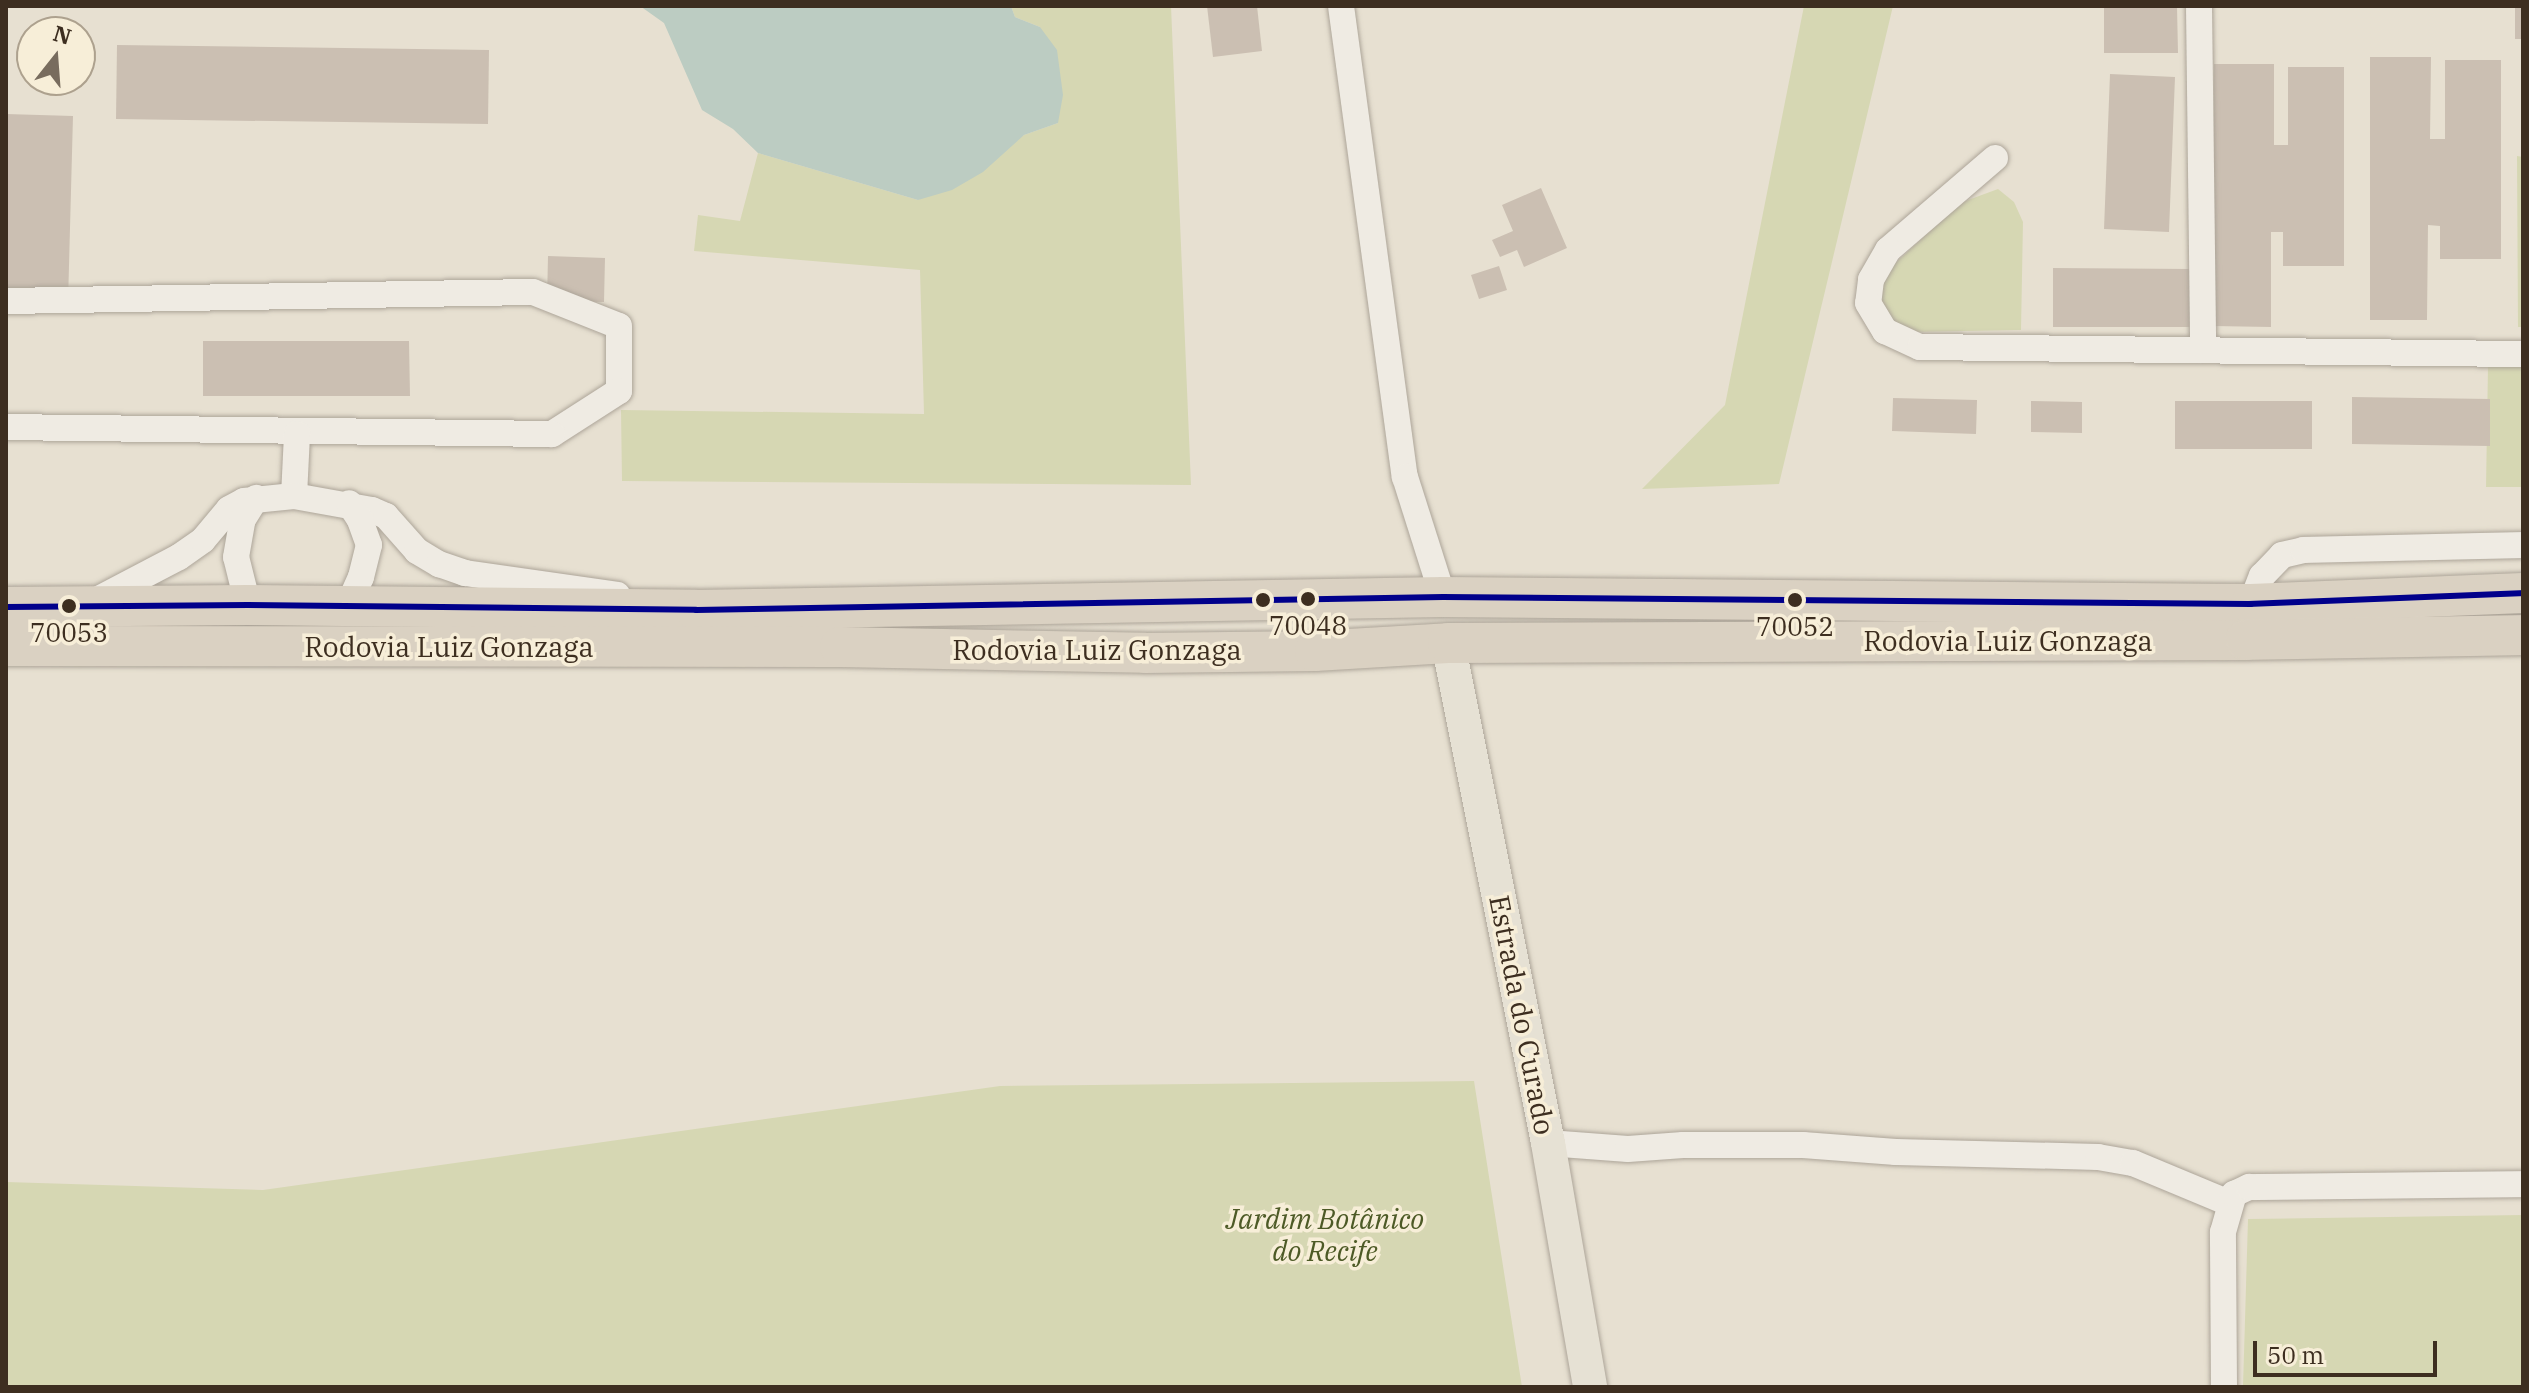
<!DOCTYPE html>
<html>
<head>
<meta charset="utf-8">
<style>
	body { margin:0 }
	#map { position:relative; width:2529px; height:1393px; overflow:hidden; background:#e7e0d1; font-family:"IBM Plex Serif",serif }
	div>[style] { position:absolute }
	.green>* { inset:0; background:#d6d7b3 }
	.water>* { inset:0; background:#bcccc2 }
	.building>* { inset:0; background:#cbbfb2 }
	.roads { filter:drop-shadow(0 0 2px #ada599) drop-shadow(0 0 2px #ada599) }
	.minor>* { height:26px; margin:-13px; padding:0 13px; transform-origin:13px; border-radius:13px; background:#efebe3 }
	.major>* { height:34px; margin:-17px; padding:0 17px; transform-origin:17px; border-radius:17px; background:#e6e1d4 }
	.highway>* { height:40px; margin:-20px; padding:0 20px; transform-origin:20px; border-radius:20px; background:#dad1c2 }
	.bus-1>* { height:6px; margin:-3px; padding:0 3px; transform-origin:3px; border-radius:3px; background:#00008b }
	.dots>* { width:22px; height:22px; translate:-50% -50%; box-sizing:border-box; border:4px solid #f7eed8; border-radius:50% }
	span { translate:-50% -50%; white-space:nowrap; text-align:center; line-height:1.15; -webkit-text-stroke:7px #f7eed8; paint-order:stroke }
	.bus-label { font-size:26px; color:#3d2e20 }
	.street-label { font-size:28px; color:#3d2e20 }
	.park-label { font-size:28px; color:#4d5a26; font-style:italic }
	.frame { position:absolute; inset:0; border:8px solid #3d2e20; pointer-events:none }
	.north { position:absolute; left:16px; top:16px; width:80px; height:80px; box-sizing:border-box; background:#f7eed8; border:2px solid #ada18e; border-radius:50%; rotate:17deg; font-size:22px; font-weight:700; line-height:32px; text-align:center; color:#3d2e20 }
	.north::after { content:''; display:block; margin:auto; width:28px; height:36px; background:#786c5e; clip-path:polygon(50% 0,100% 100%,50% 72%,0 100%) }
	.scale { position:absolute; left:2253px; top:1341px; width:184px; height:36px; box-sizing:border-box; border:4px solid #3d2e20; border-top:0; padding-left:10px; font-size:24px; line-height:28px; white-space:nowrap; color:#3d2e20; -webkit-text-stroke:6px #f7eed8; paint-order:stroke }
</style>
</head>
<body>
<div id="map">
	<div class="green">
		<div style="clip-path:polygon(1011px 6px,1171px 6px,1191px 485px,622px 481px,621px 410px,924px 414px,920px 270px,694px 251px,698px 215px,740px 221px,758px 153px,918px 200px,1024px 135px,1058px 123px,1040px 27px,1015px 17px)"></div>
		<div style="clip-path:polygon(1804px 6px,1893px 6px,1779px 484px,1642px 489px,1725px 405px)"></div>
		<div style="clip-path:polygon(2517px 156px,2523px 157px,2523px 327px,2518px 327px)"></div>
		<div style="clip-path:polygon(1998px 189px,2014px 202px,2023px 222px,2021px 330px,1908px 332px,1889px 322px,1878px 297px,1888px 270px,1960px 203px)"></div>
		<div style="clip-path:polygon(2488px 366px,2523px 366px,2523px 487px,2486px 487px)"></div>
		<div style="clip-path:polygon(1474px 1081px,1522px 1387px,6px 1387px,6px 1182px,263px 1190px,1000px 1086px)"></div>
		<div style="clip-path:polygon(2523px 1215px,2523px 1387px,2243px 1387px,2248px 1219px)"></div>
	</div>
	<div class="water">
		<div style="clip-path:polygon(640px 6px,1011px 6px,1015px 17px,1040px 27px,1057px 50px,1063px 95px,1058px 123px,1024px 135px,983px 172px,952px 190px,918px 200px,758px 153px,733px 129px,702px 110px,664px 23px)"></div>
	</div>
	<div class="building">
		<div style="clip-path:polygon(1207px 6px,1257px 6px,1262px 51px,1213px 57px)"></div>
		<div style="clip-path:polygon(2104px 6px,2177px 6px,2178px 53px,2104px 53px)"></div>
		<div style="clip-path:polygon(2515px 6px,2523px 6px,2523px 39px,2515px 39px)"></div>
		<div style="clip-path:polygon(117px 45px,489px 50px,488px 124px,116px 119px)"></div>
		<div style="clip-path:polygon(2370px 57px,2431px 57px,2430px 139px,2445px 139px,2445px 60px,2501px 60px,2501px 259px,2440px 259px,2440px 226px,2428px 225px,2427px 320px,2370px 320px)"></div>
		<div style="clip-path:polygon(2214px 64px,2274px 64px,2274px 145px,2288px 145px,2288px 67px,2344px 67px,2344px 266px,2283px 266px,2283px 232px,2271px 232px,2271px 327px,2213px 326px)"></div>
		<div style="clip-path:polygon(2110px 74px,2175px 77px,2169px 232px,2104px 229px)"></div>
		<div style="clip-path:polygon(6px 114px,73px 116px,68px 303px,6px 302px)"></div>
		<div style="clip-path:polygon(1541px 188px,1567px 248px,1524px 267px,1517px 250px,1500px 257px,1492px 240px,1513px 231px,1502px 205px)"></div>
		<div style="clip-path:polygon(548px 256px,605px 258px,604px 302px,547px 301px)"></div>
		<div style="clip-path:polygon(1499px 266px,1507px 290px,1479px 299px,1471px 275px)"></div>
		<div style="clip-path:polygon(2053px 268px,2191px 269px,2191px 327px,2053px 327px)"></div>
		<div style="clip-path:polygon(203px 341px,409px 341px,410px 396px,203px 396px)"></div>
		<div style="clip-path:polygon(2352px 397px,2490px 399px,2490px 446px,2352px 444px)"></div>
		<div style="clip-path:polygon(1893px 398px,1977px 400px,1976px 434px,1892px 431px)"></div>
		<div style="clip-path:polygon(2031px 401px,2082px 402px,2082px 433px,2031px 432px)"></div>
		<div style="clip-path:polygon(2175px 401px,2312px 401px,2312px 449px,2175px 449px)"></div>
	</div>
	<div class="roads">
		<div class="minor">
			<div style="left:1341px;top:6px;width:475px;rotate:82.3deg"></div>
			<div style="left:1405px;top:477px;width:126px;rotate:72.4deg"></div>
			<div style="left:2199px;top:6px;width:344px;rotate:89.3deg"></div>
			<div style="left:1995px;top:158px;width:141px;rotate:139.3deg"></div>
			<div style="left:1888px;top:250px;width:34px;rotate:120deg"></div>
			<div style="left:1871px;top:280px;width:23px;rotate:97deg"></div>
			<div style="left:1868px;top:303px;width:33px;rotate:59deg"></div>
			<div style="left:1885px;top:331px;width:38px;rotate:25deg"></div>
			<div style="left:1920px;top:347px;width:603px;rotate:0.67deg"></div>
			<div style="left:6px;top:301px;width:527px;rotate:-0.98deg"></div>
			<div style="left:533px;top:292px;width:92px;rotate:21.6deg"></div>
			<div style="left:619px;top:326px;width:65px;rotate:90deg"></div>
			<div style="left:619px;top:391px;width:80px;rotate:147.3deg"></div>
			<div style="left:552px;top:434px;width:546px;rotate:-179.27deg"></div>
			<div style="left:294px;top:496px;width:62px;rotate:-87.2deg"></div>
			<div style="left:91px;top:603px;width:99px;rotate:-27.6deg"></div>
			<div style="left:179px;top:557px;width:29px;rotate:-35deg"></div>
			<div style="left:203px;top:540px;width:40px;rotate:-50deg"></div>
			<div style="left:229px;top:509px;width:17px;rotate:-28deg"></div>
			<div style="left:244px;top:501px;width:50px;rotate:-5.7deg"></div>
			<div style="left:294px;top:496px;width:79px;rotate:10.2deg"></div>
			<div style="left:372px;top:510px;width:15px;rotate:23deg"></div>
			<div style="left:386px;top:516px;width:47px;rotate:48.5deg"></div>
			<div style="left:417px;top:551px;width:26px;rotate:31deg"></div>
			<div style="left:439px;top:564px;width:28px;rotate:19deg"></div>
			<div style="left:465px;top:573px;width:154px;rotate:8.2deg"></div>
			<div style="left:2251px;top:604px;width:30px;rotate:-69deg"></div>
			<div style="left:2262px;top:576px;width:29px;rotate:-46deg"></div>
			<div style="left:2282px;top:555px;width:22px;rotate:-13deg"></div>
			<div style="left:2303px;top:550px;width:220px;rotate:-1.3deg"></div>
			<div style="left:248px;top:605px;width:49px;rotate:-104deg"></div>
			<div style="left:236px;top:557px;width:39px;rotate:-80deg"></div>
			<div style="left:243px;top:519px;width:25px;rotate:-58deg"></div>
			<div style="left:348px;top:606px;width:32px;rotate:-66deg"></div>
			<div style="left:361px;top:577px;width:33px;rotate:-76deg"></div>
			<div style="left:369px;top:545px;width:27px;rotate:-110deg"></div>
			<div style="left:360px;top:520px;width:20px;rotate:-123deg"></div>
			<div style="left:1548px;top:1143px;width:80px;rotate:4.3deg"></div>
			<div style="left:1628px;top:1149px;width:55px;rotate:-4.2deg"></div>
			<div style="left:1683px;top:1145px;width:120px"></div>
			<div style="left:1803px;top:1145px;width:93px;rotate:4.3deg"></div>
			<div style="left:1896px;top:1152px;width:202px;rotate:1.4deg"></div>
			<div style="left:2098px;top:1157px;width:36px;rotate:10deg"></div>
			<div style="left:2133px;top:1163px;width:104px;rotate:22.6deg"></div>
			<div style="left:2224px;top:1387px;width:155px;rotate:-90.4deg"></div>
			<div style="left:2223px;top:1232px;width:40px;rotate:-74deg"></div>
			<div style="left:2234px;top:1194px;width:17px;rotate:-25deg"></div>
			<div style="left:2249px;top:1187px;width:274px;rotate:-0.6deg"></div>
		</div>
		<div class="major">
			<div style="left:1448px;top:643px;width:510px;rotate:78.69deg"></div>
			<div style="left:1548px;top:1143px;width:248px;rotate:80.2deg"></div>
		</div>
		<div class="highway">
			<div style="left:6px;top:607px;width:242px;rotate:-0.5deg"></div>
			<div style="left:248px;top:605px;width:448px;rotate:0.6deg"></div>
			<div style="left:696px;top:610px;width:747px;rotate:-1deg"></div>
			<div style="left:1443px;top:597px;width:808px;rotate:0.5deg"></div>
			<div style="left:2251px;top:604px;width:272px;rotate:-2.3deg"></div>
			<div style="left:6px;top:646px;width:834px;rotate:0.07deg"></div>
			<div style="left:840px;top:647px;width:305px;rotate:1.1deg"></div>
			<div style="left:1145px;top:653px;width:170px;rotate:-0.7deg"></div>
			<div style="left:1315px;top:651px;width:133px;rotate:-3.4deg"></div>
			<div style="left:1448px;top:643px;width:798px;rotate:-0.22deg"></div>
			<div style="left:2246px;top:640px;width:277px;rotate:-1deg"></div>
		</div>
	</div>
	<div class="bus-1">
		<div style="left:6px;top:607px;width:242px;rotate:-0.5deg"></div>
		<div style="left:248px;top:605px;width:448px;rotate:0.6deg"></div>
		<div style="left:696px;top:610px;width:747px;rotate:-1deg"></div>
		<div style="left:1443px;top:597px;width:808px;rotate:0.5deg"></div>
		<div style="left:2251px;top:604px;width:272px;rotate:-2.3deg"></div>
	</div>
	<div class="dots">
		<div style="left:1308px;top:599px;background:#3d2e20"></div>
		<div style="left:1263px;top:600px;background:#3d2e20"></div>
		<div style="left:1795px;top:600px;background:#3d2e20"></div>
		<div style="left:69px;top:606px;background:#3d2e20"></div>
	</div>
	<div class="bus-label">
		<span style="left:1308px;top:626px">70048</span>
		<span style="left:1795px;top:627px">70052</span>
		<span style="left:69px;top:633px">70053</span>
	</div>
	<div class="street-label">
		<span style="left:2008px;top:641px">Rodovia Luiz Gonzaga</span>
		<span style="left:449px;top:647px">Rodovia Luiz Gonzaga</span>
		<span style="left:1097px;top:650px">Rodovia Luiz Gonzaga</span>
		<span style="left:1522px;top:1015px;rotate:79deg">Estrada do Curado</span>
	</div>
	<div class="park-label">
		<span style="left:1325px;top:1235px">Jardim Botânico<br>do Recife</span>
	</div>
	<div class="frame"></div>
	<div class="north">N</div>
	<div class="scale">50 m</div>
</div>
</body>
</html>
